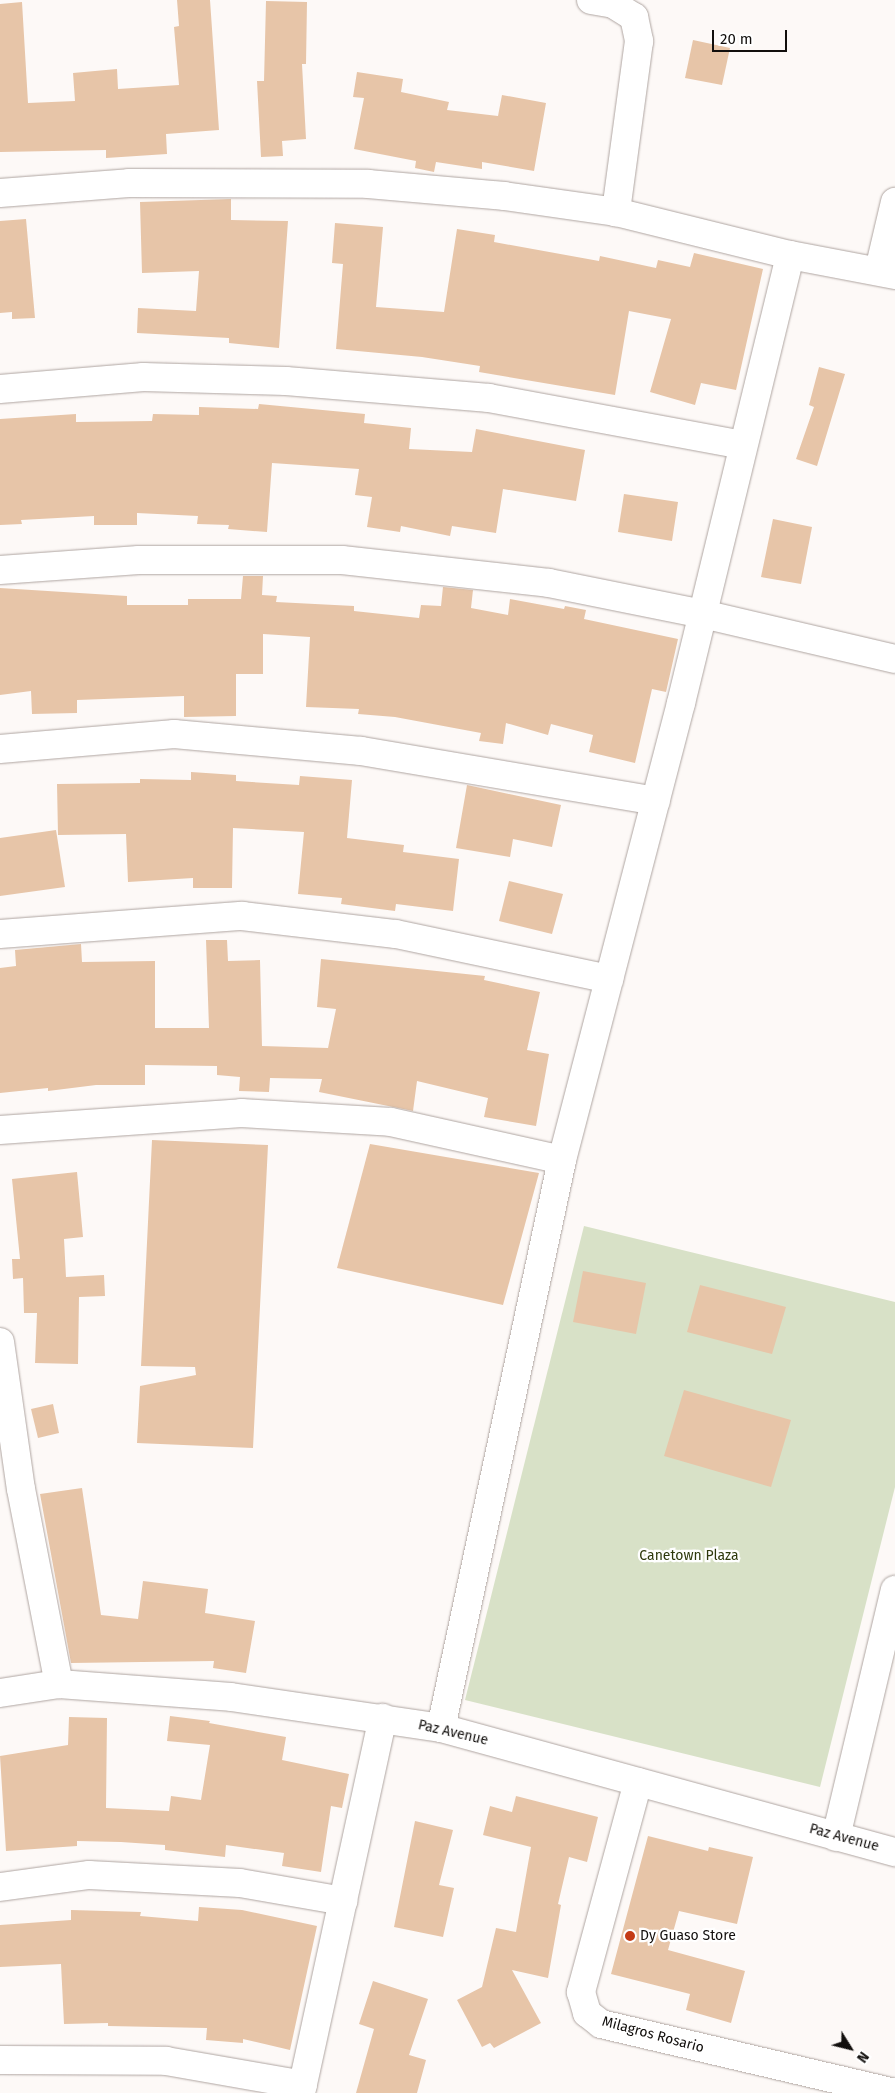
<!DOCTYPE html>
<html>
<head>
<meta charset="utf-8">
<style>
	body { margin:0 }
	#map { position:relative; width:895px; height:2093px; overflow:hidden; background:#fdf9f7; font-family:"Fira Sans",sans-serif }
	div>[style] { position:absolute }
	.green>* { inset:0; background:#d8e1c7 }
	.building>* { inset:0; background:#e7c5a8 }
	.roads { filter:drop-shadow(0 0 1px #afa5a1) drop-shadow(0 0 1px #afa5a1) }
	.minor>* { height:28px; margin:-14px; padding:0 14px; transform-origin:14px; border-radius:14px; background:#fff }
	.dots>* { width:14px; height:14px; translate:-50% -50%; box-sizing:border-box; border:2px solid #fff; border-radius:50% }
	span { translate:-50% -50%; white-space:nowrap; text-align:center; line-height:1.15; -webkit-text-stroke:4.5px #fff; paint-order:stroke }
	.park-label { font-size:14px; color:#2e390c }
	.street-label { font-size:14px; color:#120f0d }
	.poi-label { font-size:14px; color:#120f0d }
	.left { translate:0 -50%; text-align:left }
	.north { position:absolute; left:825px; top:2023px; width:50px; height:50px; -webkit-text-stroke:4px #fff; paint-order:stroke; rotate:126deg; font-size:14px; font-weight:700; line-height:20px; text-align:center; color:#120f0d }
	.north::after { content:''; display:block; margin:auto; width:18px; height:22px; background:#120f0d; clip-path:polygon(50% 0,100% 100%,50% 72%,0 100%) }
	.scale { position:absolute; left:712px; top:30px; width:75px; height:22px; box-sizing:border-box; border:2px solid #120f0d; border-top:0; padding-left:6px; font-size:15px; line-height:18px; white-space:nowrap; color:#120f0d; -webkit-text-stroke:4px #fff; paint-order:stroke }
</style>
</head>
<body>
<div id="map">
	<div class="green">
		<div style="clip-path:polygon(584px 1226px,895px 1302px,895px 1487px,820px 1787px,465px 1700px)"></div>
	</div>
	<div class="building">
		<div style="clip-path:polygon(177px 0,210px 0,219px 130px,166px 134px,167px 154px,106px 158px,106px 150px,0 152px,0 4px,22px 2px,28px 103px,75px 101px,73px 73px,117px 69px,118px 89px,179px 85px,174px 27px,179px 26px)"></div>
		<div style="clip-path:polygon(266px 1px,307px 2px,306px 64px,302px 64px,306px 139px,282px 141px,283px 156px,261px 157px,257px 81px,264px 81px)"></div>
		<div style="clip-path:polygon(693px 40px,730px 48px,722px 85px,685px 78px)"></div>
		<div style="clip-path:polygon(357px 72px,403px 79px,401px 92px,449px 102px,447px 110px,498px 116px,502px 95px,546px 103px,534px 171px,482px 162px,482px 169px,436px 162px,434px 172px,415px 168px,416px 161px,354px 149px,364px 98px,353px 97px)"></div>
		<div style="clip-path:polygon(231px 199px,231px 220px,288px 221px,279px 348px,229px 343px,229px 338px,137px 333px,138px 308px,196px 311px,199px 271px,142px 273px,140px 202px)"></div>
		<div style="clip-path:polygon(26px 219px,35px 318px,12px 319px,12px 312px,0 313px,0 221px)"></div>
		<div style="clip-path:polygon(335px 223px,383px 227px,376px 307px,444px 312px,457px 229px,495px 235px,494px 242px,599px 261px,600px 256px,656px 268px,658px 260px,690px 267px,694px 253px,763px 269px,736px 390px,701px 383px,695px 405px,650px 392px,671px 319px,629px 311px,615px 395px,479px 372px,480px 366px,422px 357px,336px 349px,343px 264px,332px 263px)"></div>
		<div style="clip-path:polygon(819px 367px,845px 374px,817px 466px,796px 459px,814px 407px,809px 405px)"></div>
		<div style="clip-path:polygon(259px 404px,365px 414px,364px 423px,411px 428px,409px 449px,472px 452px,476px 429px,585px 450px,576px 501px,503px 489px,496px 533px,452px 526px,450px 536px,401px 526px,400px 532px,367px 527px,372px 497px,355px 495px,359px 469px,272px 463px,267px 532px,228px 529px,229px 525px,197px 524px,198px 516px,137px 513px,137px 525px,94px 525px,94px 516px,21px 520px,22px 524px,0 525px,0 419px,76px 414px,76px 422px,152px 421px,153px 414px,199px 415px,199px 407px,258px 409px)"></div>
		<div style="clip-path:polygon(624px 494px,678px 502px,672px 541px,618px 532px)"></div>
		<div style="clip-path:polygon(773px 519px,812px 527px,801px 584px,761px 577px)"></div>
		<div style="clip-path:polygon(243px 576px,263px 576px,262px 595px,277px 596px,276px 602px,354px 606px,354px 611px,419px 618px,421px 605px,441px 606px,443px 587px,473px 590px,471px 608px,508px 615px,510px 599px,564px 609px,565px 606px,586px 610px,584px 619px,678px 639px,666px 692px,652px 689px,635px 763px,589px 752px,593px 735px,551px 724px,548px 735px,506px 723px,503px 744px,479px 741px,481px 733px,395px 717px,358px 714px,359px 709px,306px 707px,310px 637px,263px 634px,263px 674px,236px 674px,236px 716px,184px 717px,184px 696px,77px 700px,77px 713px,32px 714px,31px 691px,0 695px,0 588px,127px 596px,127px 605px,188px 605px,188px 599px,241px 599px)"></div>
		<div style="clip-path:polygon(191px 772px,236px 775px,236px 781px,299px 785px,300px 776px,352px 780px,347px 838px,404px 845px,403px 852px,459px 859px,453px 911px,396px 904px,395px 911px,341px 904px,342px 898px,298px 894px,304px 832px,233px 828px,232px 888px,193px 888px,193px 878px,128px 882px,126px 834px,58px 835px,57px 784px,140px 783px,140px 779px,191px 780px)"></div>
		<div style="clip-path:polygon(467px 785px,561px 805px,552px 847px,513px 839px,510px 857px,456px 848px)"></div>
		<div style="clip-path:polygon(56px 830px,65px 887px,0 896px,0 838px)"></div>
		<div style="clip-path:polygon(509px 881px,563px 894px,552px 934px,499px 921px)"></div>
		<div style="clip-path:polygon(206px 940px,227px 940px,228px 961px,260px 960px,262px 1046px,328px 1048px,336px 1009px,317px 1007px,321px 959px,485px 976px,484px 980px,540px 992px,527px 1050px,549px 1054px,536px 1126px,484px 1117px,488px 1098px,417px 1081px,413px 1111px,319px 1092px,322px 1079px,270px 1078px,269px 1092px,239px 1091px,240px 1077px,217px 1075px,217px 1066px,145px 1065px,145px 1085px,96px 1085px,48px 1091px,48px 1088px,0 1093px,0 968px,16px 966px,15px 950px,81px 944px,82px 962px,155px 961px,155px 1028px,209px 1028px)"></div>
		<div style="clip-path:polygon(152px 1140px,268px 1145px,253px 1448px,137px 1443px,140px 1386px,196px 1375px,195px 1367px,141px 1366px)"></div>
		<div style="clip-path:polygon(370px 1144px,539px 1173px,503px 1305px,337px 1268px)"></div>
		<div style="clip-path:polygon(77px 1172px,83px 1237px,64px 1239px,66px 1277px,104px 1275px,105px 1296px,79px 1297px,78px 1364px,35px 1363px,37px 1313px,24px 1313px,23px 1278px,13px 1279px,12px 1259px,20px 1259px,12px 1179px)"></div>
		<div style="clip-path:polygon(583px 1271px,646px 1283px,636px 1334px,573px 1322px)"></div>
		<div style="clip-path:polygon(700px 1285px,786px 1307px,772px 1354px,687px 1332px)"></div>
		<div style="clip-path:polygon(684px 1390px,791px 1420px,771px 1487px,664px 1456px)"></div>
		<div style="clip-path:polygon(53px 1404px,59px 1433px,38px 1438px,31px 1409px)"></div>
		<div style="clip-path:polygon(82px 1488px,101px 1615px,138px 1619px,143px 1581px,208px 1589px,205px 1613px,255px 1621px,246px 1673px,213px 1668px,214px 1661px,71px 1663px,40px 1494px)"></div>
		<div style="clip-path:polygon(170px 1716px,210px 1721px,209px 1723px,286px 1737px,282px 1760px,349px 1774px,342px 1808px,331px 1806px,321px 1872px,282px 1866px,284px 1853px,226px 1845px,225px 1857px,165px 1850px,165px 1845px,121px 1842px,77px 1841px,77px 1846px,6px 1851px,0 1756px,68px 1745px,69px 1717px,107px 1718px,106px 1808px,169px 1811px,171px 1796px,201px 1800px,210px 1745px,167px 1741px)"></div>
		<div style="clip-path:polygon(516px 1796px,598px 1817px,587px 1862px,569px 1857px,558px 1904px,561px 1905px,548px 1978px,512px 1970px,541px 2023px,494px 2048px,490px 2043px,482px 2047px,457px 2000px,482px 1987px,496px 1928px,516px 1932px,531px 1847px,483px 1835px,490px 1806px,512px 1812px)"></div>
		<div style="clip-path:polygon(415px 1821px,453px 1830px,439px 1885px,454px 1888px,443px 1937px,394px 1927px)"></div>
		<div style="clip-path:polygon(648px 1836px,708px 1851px,709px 1847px,753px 1857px,737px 1924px,679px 1911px,668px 1950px,745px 1971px,731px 2023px,686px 2010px,690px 1994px,611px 1974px)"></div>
		<div style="clip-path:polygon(199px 1907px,242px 1910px,317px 1926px,290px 2050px,243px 2039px,243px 2043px,206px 2040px,207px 2028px,108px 2026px,108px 2023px,64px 2024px,61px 1964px,0 1967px,0 1925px,71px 1920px,71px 1910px,141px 1912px,140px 1916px,198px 1921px)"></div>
		<div style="clip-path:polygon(373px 1981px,428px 1999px,409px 2055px,426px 2060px,417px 2093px,356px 2093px,374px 2029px,359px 2024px)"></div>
	</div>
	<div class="roads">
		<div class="minor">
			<div style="left:591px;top:0;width:22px;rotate:10deg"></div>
			<div style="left:613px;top:4px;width:25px;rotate:32deg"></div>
			<div style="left:634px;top:17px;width:25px;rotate:78deg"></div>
			<div style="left:639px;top:41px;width:173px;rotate:97.7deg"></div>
			<div style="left:0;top:193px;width:129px;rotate:-4.4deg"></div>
			<div style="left:129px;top:183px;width:239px;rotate:0.2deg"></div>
			<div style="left:368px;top:184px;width:137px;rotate:5deg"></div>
			<div style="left:504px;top:196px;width:113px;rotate:8.1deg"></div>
			<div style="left:616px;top:212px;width:179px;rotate:13.9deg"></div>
			<div style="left:790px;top:255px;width:107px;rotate:10.8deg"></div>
			<div style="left:879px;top:270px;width:70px;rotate:-76.8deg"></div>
			<div style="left:0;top:389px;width:144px;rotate:-4.8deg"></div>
			<div style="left:143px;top:377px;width:143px;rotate:1.6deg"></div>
			<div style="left:286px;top:381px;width:204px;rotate:4.8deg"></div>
			<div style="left:489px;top:398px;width:258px;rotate:10.5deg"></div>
			<div style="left:0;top:570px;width:139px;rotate:-4.1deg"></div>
			<div style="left:139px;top:560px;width:203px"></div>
			<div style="left:342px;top:560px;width:208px;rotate:6.3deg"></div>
			<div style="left:549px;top:583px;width:157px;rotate:11.4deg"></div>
			<div style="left:703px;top:614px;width:197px;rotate:13.2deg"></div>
			<div style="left:0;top:749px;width:175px;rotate:-4.9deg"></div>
			<div style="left:174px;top:734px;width:188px;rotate:5.2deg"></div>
			<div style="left:361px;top:751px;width:299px;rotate:9.6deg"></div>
			<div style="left:0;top:934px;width:243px;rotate:-4.3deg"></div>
			<div style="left:242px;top:916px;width:155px;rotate:6.7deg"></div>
			<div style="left:396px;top:934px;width:218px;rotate:11.9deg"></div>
			<div style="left:0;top:1130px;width:242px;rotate:-4deg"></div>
			<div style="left:241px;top:1113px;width:150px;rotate:3.4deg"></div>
			<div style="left:391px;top:1122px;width:175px;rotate:12.5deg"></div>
			<div style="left:0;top:1342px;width:148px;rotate:81.9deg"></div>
			<div style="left:21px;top:1489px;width:199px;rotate:79deg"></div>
			<div style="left:0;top:1693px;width:60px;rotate:-8.7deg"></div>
			<div style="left:59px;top:1684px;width:172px;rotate:4.3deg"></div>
			<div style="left:231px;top:1697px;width:212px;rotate:8.4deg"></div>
			<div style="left:441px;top:1728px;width:471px;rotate:15.3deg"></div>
			<div style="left:441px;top:1728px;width:581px;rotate:-77.97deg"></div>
			<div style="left:562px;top:1160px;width:472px;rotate:-75.4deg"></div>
			<div style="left:681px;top:703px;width:461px;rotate:-76.3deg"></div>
			<div style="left:638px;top:1782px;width:218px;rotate:105.2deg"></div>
			<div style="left:581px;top:1992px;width:22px;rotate:74deg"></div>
			<div style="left:587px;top:2013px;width:18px;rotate:38deg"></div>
			<div style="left:601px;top:2024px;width:302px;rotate:13.2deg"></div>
			<div style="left:836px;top:1837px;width:254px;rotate:-76.6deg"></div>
			<div style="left:0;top:1887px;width:90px;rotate:-7.7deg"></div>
			<div style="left:89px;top:1875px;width:151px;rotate:3deg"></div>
			<div style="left:240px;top:1883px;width:105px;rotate:9.9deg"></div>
			<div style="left:0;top:2060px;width:166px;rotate:0.3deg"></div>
			<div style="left:166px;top:2061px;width:139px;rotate:9.9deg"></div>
			<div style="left:301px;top:2093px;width:384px;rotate:-77.7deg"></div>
		</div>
	</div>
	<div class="dots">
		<div style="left:630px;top:1936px;background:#c43b16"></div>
	</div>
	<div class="park-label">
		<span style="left:689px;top:1556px">Canetown Plaza</span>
	</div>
	<div class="street-label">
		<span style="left:453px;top:1733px;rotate:13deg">Paz Avenue</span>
		<span style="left:844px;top:1838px;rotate:15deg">Paz Avenue</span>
		<span style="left:653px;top:2035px;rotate:15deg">Milagros Rosario</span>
	</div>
	<div class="poi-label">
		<span class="left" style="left:640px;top:1936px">Dy Guaso Store</span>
	</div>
	<div class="north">N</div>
	<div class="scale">20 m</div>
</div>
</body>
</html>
